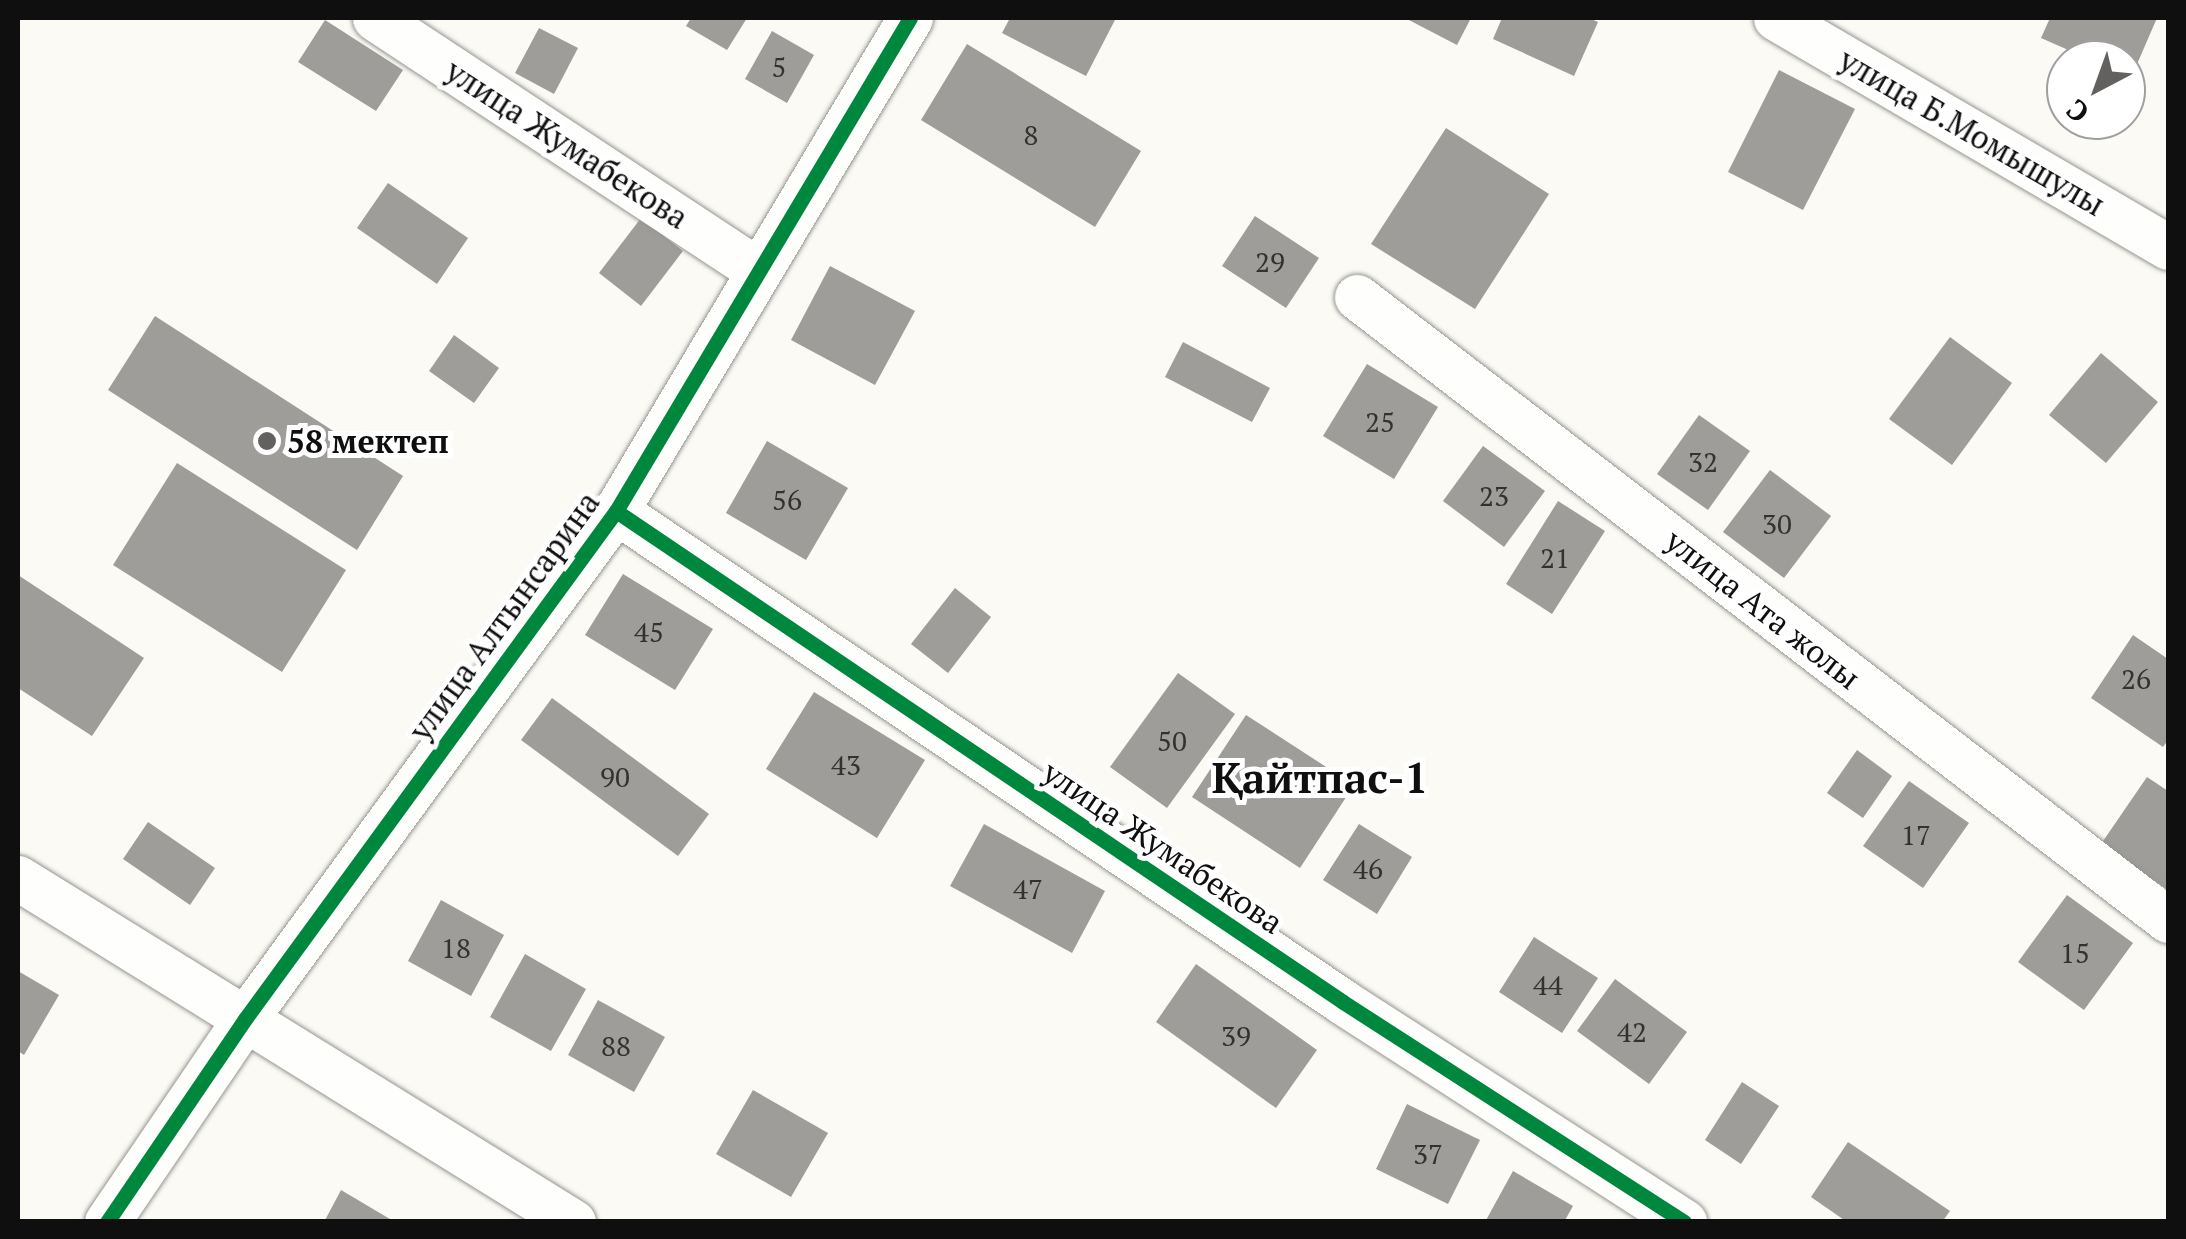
<!DOCTYPE html>
<html>
<head>
<meta charset="utf-8">
<style>
	body { margin:0 }
	#map { position:relative; width:2186px; height:1239px; overflow:hidden; background:#fbfaf4; font-family:"PT Serif",serif }
	div>[style] { position:absolute }
	.building>* { inset:0; background:#9f9d9a }
	.roads { filter:drop-shadow(0 0 2px #959592) drop-shadow(0 0 2px #959592) }
	.street>* { height:45px; margin:-22.5px; padding:0 22.5px; transform-origin:22.5px; border-radius:22.5px; background:#fefefd }
	.cycleway>* { height:15px; margin:-7.5px; padding:0 7.5px; transform-origin:7.5px; border-radius:7.5px; background:#00873e }
	.dots>* { width:28px; height:28px; translate:-50% -50%; box-sizing:border-box; border:5px solid #fff; border-radius:50% }
	span { translate:-50% -50%; white-space:nowrap; text-align:center; line-height:1.15; -webkit-text-stroke:10px #fff; paint-order:stroke }
	.number-label { font-size:28px; color:#333232 }
	.number-label span { -webkit-text-stroke-width:0 }
	.street-label { font-size:32px; color:#0f0f0f }
	.poi-label { font-size:32px; color:#0f0f0f; font-weight:700 }
	.left { translate:0 -50%; text-align:left }
	.district-label { font-size:42px; color:#0f0f0f; font-weight:700 }
	.frame { position:absolute; inset:0; border:20px solid #0f0f0f; pointer-events:none }
	.north { position:absolute; left:2046px; top:40px; width:100px; height:100px; box-sizing:border-box; background:#fff; border:2px solid #9f9f9f; border-radius:50%; rotate:221deg; font-size:28px; font-weight:700; line-height:40px; text-align:center; color:#0f0f0f }
	.north::after { content:''; display:block; margin:auto; width:35px; height:45px; background:#62615f; clip-path:polygon(50% 0,100% 100%,50% 72%,0 100%) }
</style>
</head>
<body>
<div id="map">
	<div class="building">
		<div style="clip-path:polygon(691px 18px,747px 18px,727px 50px,686px 26px)"></div>
		<div style="clip-path:polygon(1010px 18px,1116px 18px,1086px 76px,1002px 33px)"></div>
		<div style="clip-path:polygon(1405px 18px,1471px 18px,1457px 45px)"></div>
		<div style="clip-path:polygon(1502px 18px,1589px 18px,1598px 22px,1574px 76px,1493px 39px)"></div>
		<div style="clip-path:polygon(2050px 18px,2157px 18px,2131px 78px,2126px 75px,2126px 60px,2091px 60px,2041px 38px)"></div>
		<div style="clip-path:polygon(325px 20px,403px 70px,376px 111px,298px 62px)"></div>
		<div style="clip-path:polygon(539px 28px,578px 48px,554px 94px,515px 73px)"></div>
		<div style="clip-path:polygon(772px 31px,814px 55px,787px 103px,745px 79px)"></div>
		<div style="clip-path:polygon(967px 44px,1141px 151px,1095px 227px,921px 120px)"></div>
		<div style="clip-path:polygon(1779px 70px,1855px 109px,1803px 210px,1728px 172px)"></div>
		<div style="clip-path:polygon(1446px 128px,1549px 194px,1475px 309px,1371px 244px)"></div>
		<div style="clip-path:polygon(388px 183px,468px 238px,437px 284px,357px 228px)"></div>
		<div style="clip-path:polygon(1255px 216px,1319px 258px,1286px 308px,1222px 266px)"></div>
		<div style="clip-path:polygon(641px 218px,683px 251px,641px 306px,599px 273px)"></div>
		<div style="clip-path:polygon(830px 266px,915px 311px,875px 385px,791px 340px)"></div>
		<div style="clip-path:polygon(155px 316px,403px 476px,357px 550px,108px 390px)"></div>
		<div style="clip-path:polygon(454px 335px,499px 368px,474px 403px,429px 371px)"></div>
		<div style="clip-path:polygon(1950px 337px,2012px 383px,1952px 465px,1889px 419px)"></div>
		<div style="clip-path:polygon(1183px 342px,1270px 388px,1252px 422px,1165px 377px)"></div>
		<div style="clip-path:polygon(2101px 353px,2158px 402px,2106px 463px,2049px 415px)"></div>
		<div style="clip-path:polygon(1367px 364px,1438px 407px,1394px 479px,1323px 436px)"></div>
		<div style="clip-path:polygon(1699px 415px,1750px 451px,1708px 510px,1657px 474px)"></div>
		<div style="clip-path:polygon(767px 441px,848px 488px,806px 560px,726px 513px)"></div>
		<div style="clip-path:polygon(1483px 446px,1545px 491px,1504px 547px,1443px 501px)"></div>
		<div style="clip-path:polygon(177px 463px,346px 570px,282px 672px,113px 565px)"></div>
		<div style="clip-path:polygon(1770px 470px,1831px 516px,1784px 578px,1723px 532px)"></div>
		<div style="clip-path:polygon(1558px 501px,1605px 531px,1552px 614px,1506px 584px)"></div>
		<div style="clip-path:polygon(623px 574px,713px 629px,675px 690px,585px 635px)"></div>
		<div style="clip-path:polygon(18px 575px,144px 658px,92px 736px,18px 688px)"></div>
		<div style="clip-path:polygon(955px 588px,991px 617px,948px 673px,911px 644px)"></div>
		<div style="clip-path:polygon(2133px 635px,2168px 659px,2168px 740px,2163px 747px,2091px 698px)"></div>
		<div style="clip-path:polygon(1178px 673px,1235px 714px,1167px 808px,1110px 767px)"></div>
		<div style="clip-path:polygon(814px 692px,925px 760px,877px 838px,766px 769px)"></div>
		<div style="clip-path:polygon(552px 698px,709px 814px,678px 856px,521px 740px)"></div>
		<div style="clip-path:polygon(1246px 715px,1354px 785px,1300px 868px,1192px 797px)"></div>
		<div style="clip-path:polygon(1857px 750px,1892px 776px,1863px 818px,1827px 793px)"></div>
		<div style="clip-path:polygon(2147px 777px,2168px 791px,2168px 890px,2101px 844px)"></div>
		<div style="clip-path:polygon(1909px 781px,1969px 823px,1923px 888px,1863px 846px)"></div>
		<div style="clip-path:polygon(148px 822px,215px 868px,190px 905px,123px 859px)"></div>
		<div style="clip-path:polygon(984px 824px,1105px 891px,1072px 953px,950px 886px)"></div>
		<div style="clip-path:polygon(1359px 824px,1412px 857px,1377px 914px,1323px 880px)"></div>
		<div style="clip-path:polygon(2067px 895px,2133px 943px,2084px 1010px,2018px 962px)"></div>
		<div style="clip-path:polygon(441px 900px,504px 935px,471px 996px,408px 961px)"></div>
		<div style="clip-path:polygon(1534px 937px,1598px 978px,1562px 1033px,1499px 992px)"></div>
		<div style="clip-path:polygon(525px 954px,586px 989px,551px 1051px,490px 1017px)"></div>
		<div style="clip-path:polygon(1196px 964px,1317px 1050px,1276px 1108px,1156px 1022px)"></div>
		<div style="clip-path:polygon(18px 971px,59px 995px,24px 1055px,18px 1051px)"></div>
		<div style="clip-path:polygon(1615px 979px,1687px 1032px,1649px 1084px,1577px 1031px)"></div>
		<div style="clip-path:polygon(598px 1000px,665px 1037px,634px 1092px,568px 1055px)"></div>
		<div style="clip-path:polygon(1742px 1082px,1779px 1106px,1741px 1164px,1705px 1140px)"></div>
		<div style="clip-path:polygon(753px 1090px,828px 1133px,791px 1197px,716px 1154px)"></div>
		<div style="clip-path:polygon(1407px 1104px,1480px 1140px,1448px 1204px,1376px 1169px)"></div>
		<div style="clip-path:polygon(1848px 1142px,1950px 1211px,1942px 1222px,1847px 1222px,1811px 1197px)"></div>
		<div style="clip-path:polygon(1513px 1171px,1573px 1206px,1564px 1222px,1485px 1222px)"></div>
		<div style="clip-path:polygon(341px 1190px,395px 1222px,324px 1222px)"></div>
	</div>
	<div class="roads">
		<div class="street">
			<div style="left:375px;top:18px;width:459px;rotate:33.4deg"></div>
			<div style="left:1776px;top:18px;width:454px;rotate:30.3deg"></div>
			<div style="left:1357px;top:297px;width:1023px;rotate:37.53deg"></div>
			<div style="left:616px;top:511px;width:877px;rotate:34.03deg"></div>
			<div style="left:1343px;top:1002px;width:406px;rotate:32.8deg"></div>
			<div style="left:18px;top:878px;width:653px;rotate:31.79deg"></div>
			<div style="left:107px;top:1222px;width:245px;rotate:-55.8deg"></div>
			<div style="left:245px;top:1019px;width:629px;rotate:-53.86deg"></div>
			<div style="left:616px;top:511px;width:574px;rotate:-59.19deg"></div>
		</div>
	</div>
	<div class="cycleway">
		<div style="left:616px;top:511px;width:877px;rotate:34.03deg"></div>
		<div style="left:1343px;top:1002px;width:406px;rotate:32.8deg"></div>
		<div style="left:107px;top:1222px;width:245px;rotate:-55.8deg"></div>
		<div style="left:245px;top:1019px;width:629px;rotate:-53.86deg"></div>
		<div style="left:616px;top:511px;width:574px;rotate:-59.19deg"></div>
	</div>
	<div class="dots">
		<div style="left:267px;top:441px;background:#62615f"></div>
	</div>
	<div class="number-label">
		<span style="left:779px;top:67px">5</span>
		<span style="left:1031px;top:135px">8</span>
		<span style="left:1270px;top:262px">29</span>
		<span style="left:1380px;top:422px">25</span>
		<span style="left:1703px;top:462px">32</span>
		<span style="left:1494px;top:496px">23</span>
		<span style="left:787px;top:500px">56</span>
		<span style="left:1777px;top:524px">30</span>
		<span style="left:1555px;top:558px">21</span>
		<span style="left:649px;top:632px">45</span>
		<span style="left:2136px;top:679px">26</span>
		<span style="left:1172px;top:741px">50</span>
		<span style="left:846px;top:765px">43</span>
		<span style="left:615px;top:777px">90</span>
		<span style="left:1916px;top:835px">17</span>
		<span style="left:1368px;top:869px">46</span>
		<span style="left:1028px;top:889px">47</span>
		<span style="left:456px;top:948px">18</span>
		<span style="left:2075px;top:953px">15</span>
		<span style="left:1548px;top:985px">44</span>
		<span style="left:1632px;top:1032px">42</span>
		<span style="left:1236px;top:1036px">39</span>
		<span style="left:616px;top:1046px">88</span>
		<span style="left:1428px;top:1154px">37</span>
	</div>
	<div class="street-label">
		<span style="left:1972px;top:132px;rotate:30deg">улица Б.Момышулы</span>
		<span style="left:567px;top:144px;rotate:33deg">улица Жумабекова</span>
		<span style="left:1763px;top:609px;rotate:38deg">улица Ата жолы</span>
		<span style="left:504px;top:616px;rotate:-54deg">улица Алтынсарина</span>
		<span style="left:1163px;top:847px;rotate:34deg">улица Жумабекова</span>
	</div>
	<div class="poi-label">
		<span class="left" style="left:287px;top:441px">58 мектеп</span>
	</div>
	<div class="district-label">
		<span style="left:1320px;top:777px">Қайтпас-1</span>
	</div>
	<div class="frame"></div>
	<div class="north">С</div>
</div>
</body>
</html>
